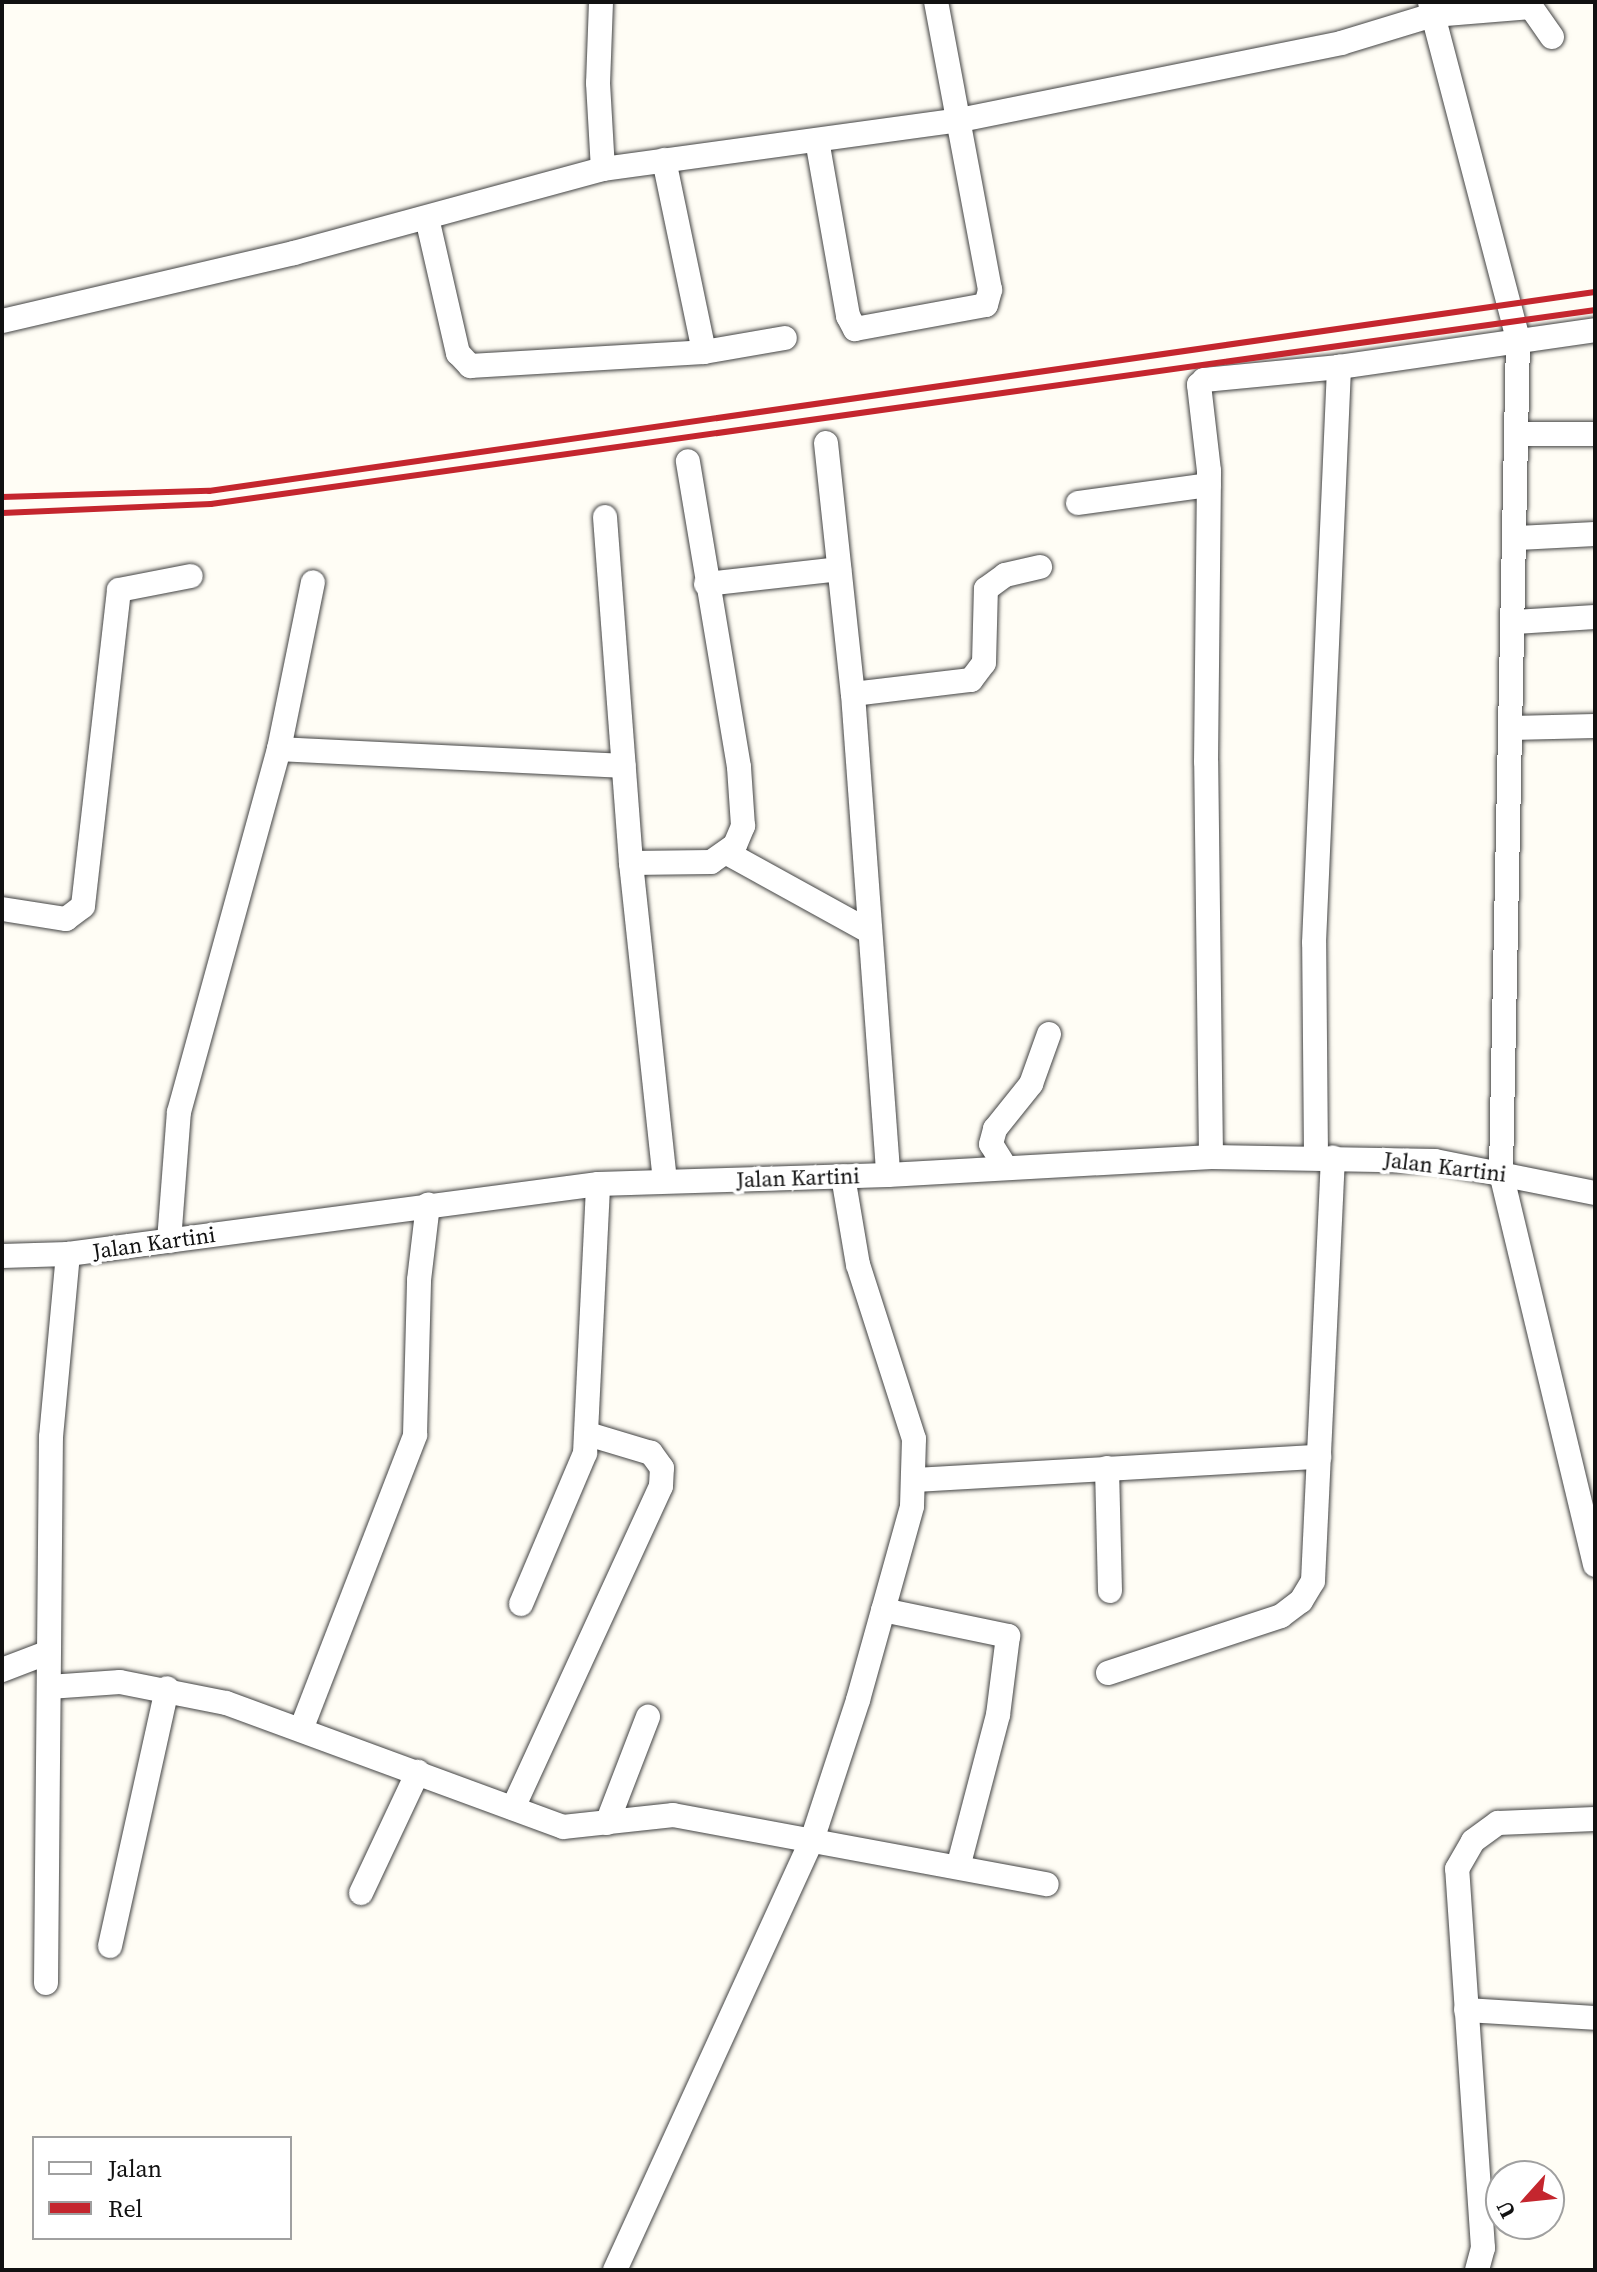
<!DOCTYPE html>
<html>
<head>
<meta charset="utf-8">
<style>
	body { margin:0 }
	#map { position:relative; width:1597px; height:2272px; overflow:hidden; background:#fffdf5; font-family:"Source Serif 4",serif }
	div>[style] { position:absolute }
	.roads { filter:drop-shadow(0 0 2px #444) drop-shadow(0 0 2px #444) }
	.minor>* { height:24px; margin:-12px; padding:0 12px; transform-origin:12px; border-radius:12px; background:#fff }
	.rail>* { height:6px; margin:-3px; padding:0 3px; transform-origin:3px; border-radius:3px; background:#c4262e }
	span { translate:-50% -50%; white-space:nowrap; text-align:center; line-height:1.15; -webkit-text-stroke:8px #fff; paint-order:stroke }
	.street-label { font-size:22px; color:#111 }
	.frame { position:absolute; inset:0; border:4px solid #111; pointer-events:none }
	.legend { position:absolute; left:32px; top:2136px; width:260px; height:104px; box-sizing:border-box; background:#fff; border:2px solid #a0a0a0; margin:0; padding:10px 14px; list-style:none; font-size:24px; color:#111 }
	.legend li { display:flex; align-items:center; gap:16px; height:40px }
	.legend b { width:40px; border:2px solid #a0a0a0 }
	.north { position:absolute; left:1485px; top:2160px; width:80px; height:80px; box-sizing:border-box; background:#fff; border:2px solid #a0a0a0; border-radius:50%; rotate:243deg; font-size:22px; font-weight:700; line-height:32px; text-align:center; color:#111 }
	.north::after { content:''; display:block; margin:auto; width:28px; height:36px; background:#c4262e; clip-path:polygon(50% 0,100% 100%,50% 72%,0 100%) }
</style>
</head>
<body>
<div id="map">
	<div class="roads">
		<div class="minor">
			<div style="left:601px;top:2px;width:81px;rotate:92.1deg"></div>
			<div style="left:598px;top:83px;width:86px;rotate:86.7deg"></div>
			<div style="left:1552px;top:37px;width:37px;rotate:-125deg"></div>
			<div style="left:1531px;top:7px;width:98px;rotate:175.3deg"></div>
			<div style="left:1433px;top:15px;width:335px;rotate:75.3deg"></div>
			<div style="left:1518px;top:339px;width:834px;rotate:91.17deg"></div>
			<div style="left:1501px;top:1173px;width:403px;rotate:76.5deg"></div>
			<div style="left:817px;top:140px;width:179px;rotate:80deg"></div>
			<div style="left:848px;top:316px;width:15px;rotate:62deg"></div>
			<div style="left:855px;top:329px;width:133px;rotate:-10.4deg"></div>
			<div style="left:986px;top:305px;width:16px;rotate:-75deg"></div>
			<div style="left:990px;top:290px;width:293px;rotate:-100.6deg"></div>
			<div style="left:664px;top:160px;width:196px;rotate:78.2deg"></div>
			<div style="left:427px;top:218px;width:139px;rotate:77.1deg"></div>
			<div style="left:458px;top:353px;width:18px;rotate:47deg"></div>
			<div style="left:470px;top:366px;width:234px;rotate:-3.4deg"></div>
			<div style="left:704px;top:352px;width:82px;rotate:-9.8deg"></div>
			<div style="left:2px;top:321px;width:300px;rotate:-13.1deg"></div>
			<div style="left:294px;top:253px;width:320px;rotate:-15.2deg"></div>
			<div style="left:603px;top:169px;width:355px;rotate:-7.8deg"></div>
			<div style="left:955px;top:121px;width:394px;rotate:-11.4deg"></div>
			<div style="left:1341px;top:43px;width:96px;rotate:-16.9deg"></div>
			<div style="left:1433px;top:15px;width:13px;rotate:-103deg"></div>
			<div style="left:1520px;top:434px;width:75px"></div>
			<div style="left:826px;top:443px;width:252px;rotate:83.9deg"></div>
			<div style="left:853px;top:694px;width:482px;rotate:85.8deg"></div>
			<div style="left:1078px;top:503px;width:132px;rotate:-7.8deg"></div>
			<div style="left:605px;top:517px;width:347px;rotate:85.7deg"></div>
			<div style="left:631px;top:863px;width:319px;rotate:83.9deg"></div>
			<div style="left:1518px;top:538px;width:77px;rotate:-3deg"></div>
			<div style="left:706px;top:584px;width:134px;rotate:-6.4deg"></div>
			<div style="left:1515px;top:622px;width:80px;rotate:-3.6deg"></div>
			<div style="left:853px;top:694px;width:119px;rotate:-6.8deg"></div>
			<div style="left:971px;top:680px;width:21px;rotate:-53deg"></div>
			<div style="left:984px;top:663px;width:74px;rotate:-88.5deg"></div>
			<div style="left:986px;top:589px;width:24px;rotate:-36deg"></div>
			<div style="left:1005px;top:575px;width:36px;rotate:-13deg"></div>
			<div style="left:1511px;top:728px;width:84px;rotate:-1.4deg"></div>
			<div style="left:279px;top:749px;width:345px;rotate:2.8deg"></div>
			<div style="left:727px;top:853px;width:163px;rotate:28.9deg"></div>
			<div style="left:631px;top:863px;width:80px;rotate:-0.7deg"></div>
			<div style="left:711px;top:862px;width:29px;rotate:-35deg"></div>
			<div style="left:735px;top:845px;width:21px;rotate:-67deg"></div>
			<div style="left:743px;top:826px;width:59px;rotate:-93.9deg"></div>
			<div style="left:739px;top:767px;width:310px;rotate:-99.5deg"></div>
			<div style="left:2px;top:909px;width:65px;rotate:8.9deg"></div>
			<div style="left:66px;top:919px;width:21px;rotate:-37deg"></div>
			<div style="left:83px;top:906px;width:318px;rotate:-83.5deg"></div>
			<div style="left:119px;top:590px;width:73px;rotate:-11deg"></div>
			<div style="left:1316px;top:1156px;width:213px;rotate:-90.5deg"></div>
			<div style="left:1314px;top:943px;width:577px;rotate:-87.51deg"></div>
			<div style="left:1211px;top:1157px;width:395px;rotate:-90.7deg"></div>
			<div style="left:1206px;top:762px;width:291px;rotate:-89.4deg"></div>
			<div style="left:1209px;top:471px;width:87px;rotate:-96.6deg"></div>
			<div style="left:1199px;top:385px;width:7px;rotate:-45deg"></div>
			<div style="left:1204px;top:380px;width:136px;rotate:-5.5deg"></div>
			<div style="left:1339px;top:367px;width:259px;rotate:-8.2deg"></div>
			<div style="left:1006px;top:1168px;width:28px;rotate:-122deg"></div>
			<div style="left:991px;top:1144px;width:16px;rotate:-75deg"></div>
			<div style="left:995px;top:1129px;width:58px;rotate:-51.3deg"></div>
			<div style="left:1031px;top:1084px;width:53px;rotate:-70.2deg"></div>
			<div style="left:169px;top:1241px;width:129px;rotate:-85.6deg"></div>
			<div style="left:179px;top:1112px;width:377px;rotate:-74.6deg"></div>
			<div style="left:279px;top:749px;width:170px;rotate:-78.5deg"></div>
			<div style="left:2px;top:1256px;width:66px;rotate:-1.7deg"></div>
			<div style="left:68px;top:1254px;width:535px;rotate:-7.52deg"></div>
			<div style="left:598px;top:1184px;width:290px;rotate:-1.8deg"></div>
			<div style="left:888px;top:1175px;width:324px;rotate:-3.2deg"></div>
			<div style="left:1211px;top:1157px;width:224px;rotate:1deg"></div>
			<div style="left:1435px;top:1161px;width:163px;rotate:11.3deg"></div>
			<div style="left:1107px;top:1468px;width:123px;rotate:88.6deg"></div>
			<div style="left:914px;top:1480px;width:406px;rotate:-3.3deg"></div>
			<div style="left:521px;top:1604px;width:164px;rotate:-67deg"></div>
			<div style="left:585px;top:1453px;width:269px;rotate:-87.2deg"></div>
			<div style="left:883px;top:1610px;width:128px;rotate:11.7deg"></div>
			<div style="left:1008px;top:1636px;width:80px;rotate:97.2deg"></div>
			<div style="left:998px;top:1715px;width:154px;rotate:104.7deg"></div>
			<div style="left:2px;top:1670px;width:50px;rotate:-21deg"></div>
			<div style="left:1108px;top:1673px;width:182px;rotate:-18.2deg"></div>
			<div style="left:1281px;top:1616px;width:25px;rotate:-37deg"></div>
			<div style="left:1301px;top:1601px;width:23px;rotate:-59deg"></div>
			<div style="left:1313px;top:1581px;width:424px;rotate:-87.3deg"></div>
			<div style="left:49px;top:1687px;width:71px;rotate:-4deg"></div>
			<div style="left:120px;top:1682px;width:108px;rotate:11.2deg"></div>
			<div style="left:226px;top:1703px;width:359px;rotate:20.2deg"></div>
			<div style="left:563px;top:1827px;width:111px;rotate:-6.2deg"></div>
			<div style="left:673px;top:1815px;width:380px;rotate:10.5deg"></div>
			<div style="left:302px;top:1727px;width:313px;rotate:-68.8deg"></div>
			<div style="left:415px;top:1435px;width:155px;rotate:-88.5deg"></div>
			<div style="left:419px;top:1280px;width:76px;rotate:-83.2deg"></div>
			<div style="left:513px;top:1808px;width:354px;rotate:-65.3deg"></div>
			<div style="left:661px;top:1486px;width:18px;rotate:-87deg"></div>
			<div style="left:662px;top:1468px;width:19px;rotate:-126deg"></div>
			<div style="left:651px;top:1453px;width:66px;rotate:-163.2deg"></div>
			<div style="left:607px;top:1823px;width:114px;rotate:-68.9deg"></div>
			<div style="left:361px;top:1893px;width:134px;rotate:-64.8deg"></div>
			<div style="left:110px;top:1946px;width:264px;rotate:-77.5deg"></div>
			<div style="left:46px;top:1983px;width:546px;rotate:-89.48deg"></div>
			<div style="left:51px;top:1437px;width:184px;rotate:-84.7deg"></div>
			<div style="left:1466px;top:2010px;width:129px;rotate:3.5deg"></div>
			<div style="left:615px;top:2270px;width:473px;rotate:-65.4deg"></div>
			<div style="left:812px;top:1840px;width:147px;rotate:-71.8deg"></div>
			<div style="left:858px;top:1700px;width:201px;rotate:-74.4deg"></div>
			<div style="left:912px;top:1506px;width:67px;rotate:-88.3deg"></div>
			<div style="left:914px;top:1439px;width:183px;rotate:-107.8deg"></div>
			<div style="left:858px;top:1265px;width:90px;rotate:-99.6deg"></div>
			<div style="left:1477px;top:2270px;width:23px;rotate:-75deg"></div>
			<div style="left:1483px;top:2248px;width:380px;rotate:-93.9deg"></div>
			<div style="left:1457px;top:1869px;width:32px;rotate:-60deg"></div>
			<div style="left:1473px;top:1841px;width:31px;rotate:-36deg"></div>
			<div style="left:1498px;top:1823px;width:97px;rotate:-2.4deg"></div>
		</div>
	</div>
	<div class="rail">
		<div style="left:2px;top:497px;width:207px;rotate:-1.7deg"></div>
		<div style="left:209px;top:491px;width:1400px;rotate:-8.17deg"></div>
		<div style="left:2px;top:513px;width:209px;rotate:-2.5deg"></div>
		<div style="left:211px;top:504px;width:1398px;rotate:-7.98deg"></div>
	</div>
	<div class="street-label">
		<span style="left:1445px;top:1167px;rotate:7deg">Jalan Kartini</span>
		<span style="left:798px;top:1178px;rotate:-2deg">Jalan Kartini</span>
		<span style="left:154px;top:1243px;rotate:-8deg">Jalan Kartini</span>
	</div>
	<div class="frame"></div>
	<ul class="legend">
	<li><b style="height:10px;background:#fff"></b>Jalan</li>
	<li><b style="height:10px;background:#c4262e"></b>Rel</li>
	</ul>
	<div class="north">U</div>
</div>
</body>
</html>
